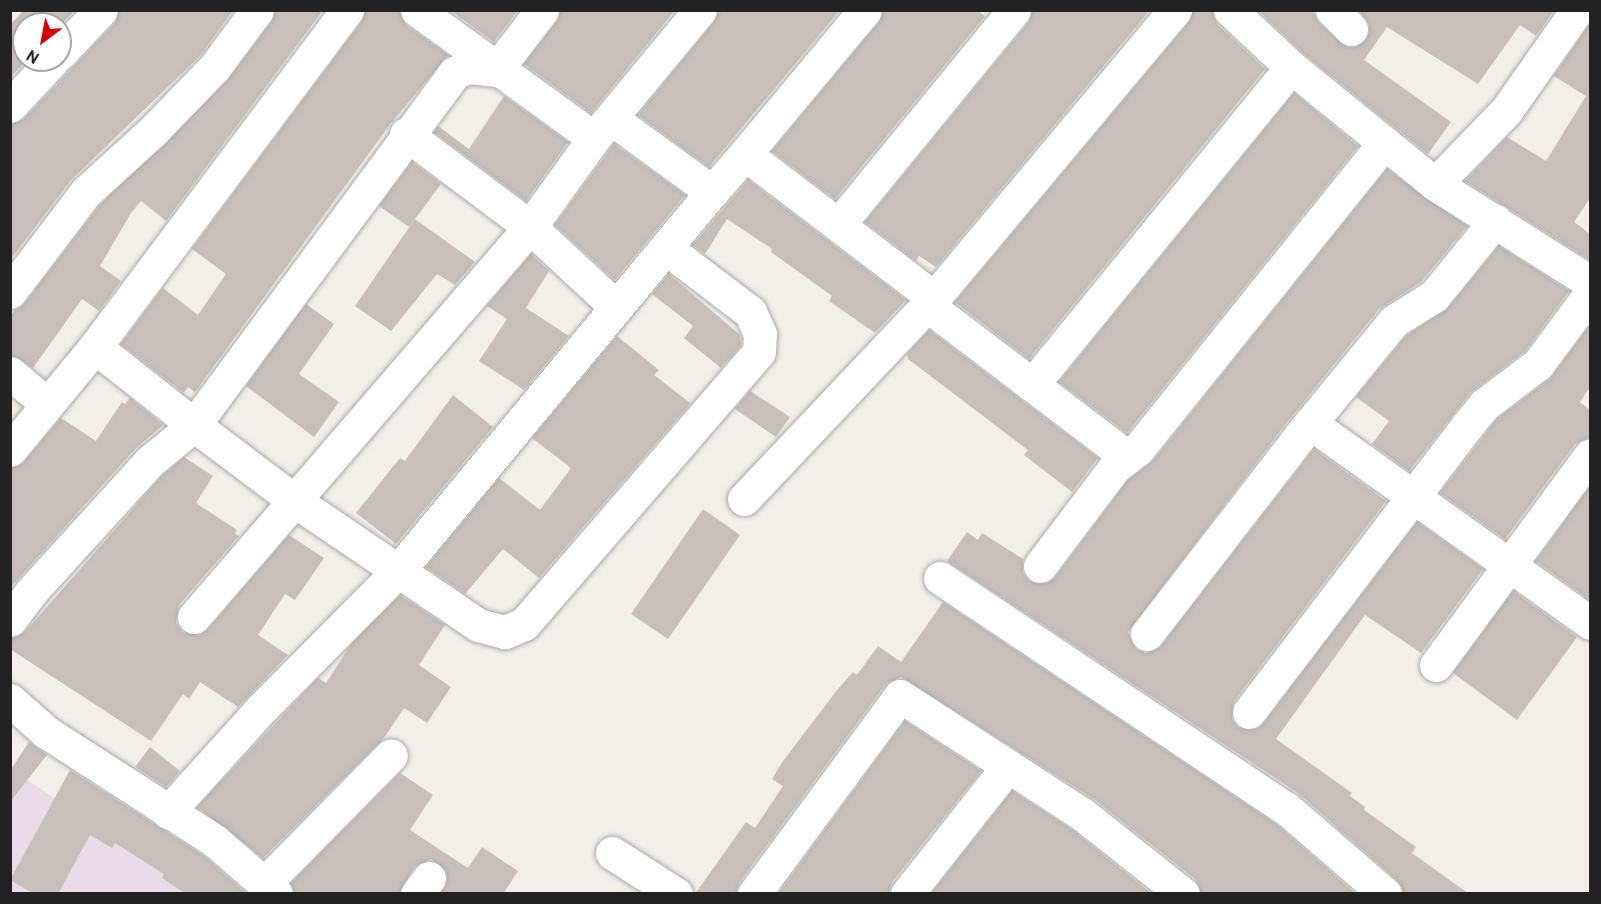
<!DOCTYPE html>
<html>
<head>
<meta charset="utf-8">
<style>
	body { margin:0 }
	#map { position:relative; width:1601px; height:904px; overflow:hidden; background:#f2efe9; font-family:Overpass,sans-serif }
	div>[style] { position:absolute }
	.industrial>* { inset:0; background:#ebdbe8 }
	.building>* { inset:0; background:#c7bfb8 }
	.roads { filter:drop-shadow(0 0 2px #a9a9a9) drop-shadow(0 0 2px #a9a9a9) }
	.minor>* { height:33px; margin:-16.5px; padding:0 16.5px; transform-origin:16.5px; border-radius:16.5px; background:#fff }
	span { translate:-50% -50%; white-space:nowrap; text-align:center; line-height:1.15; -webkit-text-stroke:4.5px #fff; paint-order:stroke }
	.frame { position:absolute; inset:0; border:12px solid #222; pointer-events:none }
	.north { position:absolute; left:12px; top:12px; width:60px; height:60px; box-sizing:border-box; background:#fff; border:2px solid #a7a7a7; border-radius:50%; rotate:212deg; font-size:16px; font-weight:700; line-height:24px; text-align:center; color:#222 }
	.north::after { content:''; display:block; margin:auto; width:21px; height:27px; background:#d40000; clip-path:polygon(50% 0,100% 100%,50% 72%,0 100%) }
</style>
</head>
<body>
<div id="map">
	<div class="industrial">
		<div style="clip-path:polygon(11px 770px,204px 893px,11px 893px)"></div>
	</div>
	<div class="building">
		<div style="clip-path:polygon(24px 10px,75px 10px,60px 26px,24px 24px,24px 60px,27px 60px,10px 78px,10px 25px)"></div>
		<div style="clip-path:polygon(119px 10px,233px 10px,200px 56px,71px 180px,10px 260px,10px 124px,24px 119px,115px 23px)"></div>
		<div style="clip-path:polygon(275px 10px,323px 10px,166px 221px,141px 201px,131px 213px,100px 266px,121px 281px,99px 311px,82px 299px,33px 368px,10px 355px,10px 317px,15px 310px,25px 303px,100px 205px,227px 81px,272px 21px)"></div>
		<div style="clip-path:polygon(365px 10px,399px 10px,406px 25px,448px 55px,391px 123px,195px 392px,188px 387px,184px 393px,121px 344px,163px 288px,198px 315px,226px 274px,192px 249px,362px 21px)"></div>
		<div style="clip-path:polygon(450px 10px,518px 10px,494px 42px)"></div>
		<div style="clip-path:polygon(560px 10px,675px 10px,591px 113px,524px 64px,557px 21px)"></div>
		<div style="clip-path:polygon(718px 10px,840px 10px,709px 167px,638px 115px,714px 22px)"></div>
		<div style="clip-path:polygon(883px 10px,976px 10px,985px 16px,835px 199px,772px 151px,879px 22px)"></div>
		<div style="clip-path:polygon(1032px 10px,1150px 10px,936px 267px,919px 256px,916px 261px,865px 222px,1029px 22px)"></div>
		<div style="clip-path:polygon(1193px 10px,1212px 10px,1217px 24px,1265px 69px,1029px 359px,955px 302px,1189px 22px)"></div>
		<div style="clip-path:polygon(1258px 10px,1312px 10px,1319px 23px,1347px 47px,1356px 47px,1369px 34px,1369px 24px,1359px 10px,1554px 10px,1536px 36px,1520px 25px,1478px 84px,1387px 27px,1364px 60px,1451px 122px,1428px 154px,1303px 53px)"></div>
		<div style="clip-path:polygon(1589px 25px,1590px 198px,1574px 222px,1590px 234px,1590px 260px,1465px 181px,1507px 137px,1546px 161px,1586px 96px,1554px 76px)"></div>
		<div style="clip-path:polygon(1294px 93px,1358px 146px,1127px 433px,1059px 382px)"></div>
		<div style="clip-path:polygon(504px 96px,568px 142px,526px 201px,434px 132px,438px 126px,469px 149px)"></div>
		<div style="clip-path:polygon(614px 144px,685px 195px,615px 280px,555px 225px)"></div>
		<div style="clip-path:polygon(412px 162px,441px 184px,409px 227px,379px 206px)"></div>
		<div style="clip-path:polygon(1387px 169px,1467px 226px,1421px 282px,1379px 309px,1284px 426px,1128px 632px,1136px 649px,1145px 653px,1161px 646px,1314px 449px,1386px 501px,1234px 701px,1232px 719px,1238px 727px,1256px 729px,1264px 723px,1417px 522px,1483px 569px,1421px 653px,1365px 615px,1276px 739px,1352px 793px,1350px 796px,1365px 807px,1364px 810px,1416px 847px,1412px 853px,1469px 894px,1403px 894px,1397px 880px,1298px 793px,947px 561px,967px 532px,978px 540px,982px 533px,1023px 559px,1023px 573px,1029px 581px,1047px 583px,1055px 578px,1128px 480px,1153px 461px)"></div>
		<div style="clip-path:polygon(748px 180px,906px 300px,875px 333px,829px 301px,832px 296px,771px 252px,772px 249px,727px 219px,705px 254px,693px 245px)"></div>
		<div style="clip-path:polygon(415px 219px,475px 262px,455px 285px,437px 274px,391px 331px,355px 306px)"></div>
		<div style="clip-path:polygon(1499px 246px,1569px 291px,1525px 351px,1470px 393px,1409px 471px,1372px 444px,1389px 421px,1356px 397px,1407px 335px,1448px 308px)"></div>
		<div style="clip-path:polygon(531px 254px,549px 271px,526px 308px,569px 336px,524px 390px,479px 361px,507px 319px,487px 306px)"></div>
		<div style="clip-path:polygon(669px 274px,740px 335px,741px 345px,721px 368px,684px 338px,693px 326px,652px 294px)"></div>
		<div style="clip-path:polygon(306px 304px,334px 324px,299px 374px,339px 402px,314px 437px,246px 386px)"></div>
		<div style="clip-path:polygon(1590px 325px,1590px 387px,1580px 402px,1590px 410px,1590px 437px,1575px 444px,1505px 539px,1440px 493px,1497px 419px,1550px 379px)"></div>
		<div style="clip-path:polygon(929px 330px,1098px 458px,1072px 492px,1024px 455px,1028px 450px,908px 359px,907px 354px)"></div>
		<div style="clip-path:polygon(617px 336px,659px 370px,654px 375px,690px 403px,688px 406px,539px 578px,503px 549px,465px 594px,426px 567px,499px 478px,540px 510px,571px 468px,532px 438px)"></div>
		<div style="clip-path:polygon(750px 391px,790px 417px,776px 437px,735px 409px)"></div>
		<div style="clip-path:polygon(453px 395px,493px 427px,396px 544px,356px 513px,400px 458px,405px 461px)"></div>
		<div style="clip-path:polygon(130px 398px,163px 425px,135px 449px,10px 588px,10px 468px,24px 462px,61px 418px,96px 441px,122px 402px,125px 404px)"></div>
		<div style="clip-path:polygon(184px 457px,213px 476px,196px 503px,237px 530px,235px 534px,239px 536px,179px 605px,176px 623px,182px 632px,200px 635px,208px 629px,289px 535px,324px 558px,295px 600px,285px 594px,258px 635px,288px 655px,238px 707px,200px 682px,189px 699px,183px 694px,151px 741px,10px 649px,10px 638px,25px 632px,162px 476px)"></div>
		<div style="clip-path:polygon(1590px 486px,1590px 600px,1536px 561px)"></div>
		<div style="clip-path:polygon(703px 509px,740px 535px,668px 639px,631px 614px)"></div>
		<div style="clip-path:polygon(1513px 591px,1577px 637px,1517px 720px,1453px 673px)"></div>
		<div style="clip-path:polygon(400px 595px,445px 625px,419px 665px,451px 687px,427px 723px,404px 708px,384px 738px,263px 858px,197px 807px,318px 678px,326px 683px,352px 643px)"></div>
		<div style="clip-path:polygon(943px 602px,1276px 824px,1356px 894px,1201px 894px,1195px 879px,1094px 799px,901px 677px,885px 685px,739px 883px,736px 894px,695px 894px,746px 822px,755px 828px,783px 786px,772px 779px,783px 761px,838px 689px,853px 672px,857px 675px,878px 646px,901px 662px)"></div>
		<div style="clip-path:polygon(905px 721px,981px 771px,892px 882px,889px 894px,778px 894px)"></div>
		<div style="clip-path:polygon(29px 742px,47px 755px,10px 802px,10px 771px)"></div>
		<div style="clip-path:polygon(150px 747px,180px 771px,166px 787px,135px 767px)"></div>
		<div style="clip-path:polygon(70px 770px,204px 856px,247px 894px,186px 894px,162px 878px,164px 874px,115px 843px,112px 848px,90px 835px,58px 894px,34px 894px,10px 880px)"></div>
		<div style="clip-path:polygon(400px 773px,433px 795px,410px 830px,468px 868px,482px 847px,518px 871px,503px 894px,441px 894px,447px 881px,446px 871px,431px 859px,414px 867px,399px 894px,294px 894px,291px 883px)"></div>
		<div style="clip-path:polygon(1012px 791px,1071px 829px,1152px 894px,931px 894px)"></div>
	</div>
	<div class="roads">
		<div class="minor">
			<div style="left:417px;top:10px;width:218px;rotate:35.9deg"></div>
			<div style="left:1230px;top:10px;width:83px;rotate:43.1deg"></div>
			<div style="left:1291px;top:67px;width:186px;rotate:39.1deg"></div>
			<div style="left:1435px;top:184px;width:183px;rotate:32.3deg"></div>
			<div style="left:1332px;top:10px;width:27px;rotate:45deg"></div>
			<div style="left:60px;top:53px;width:59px;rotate:-46.4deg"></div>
			<div style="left:10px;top:106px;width:63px;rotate:-46.9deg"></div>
			<div style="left:612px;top:119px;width:124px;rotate:36.1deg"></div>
			<div style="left:712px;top:192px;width:50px;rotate:-49deg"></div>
			<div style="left:745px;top:154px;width:238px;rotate:37.3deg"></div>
			<div style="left:934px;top:298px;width:376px;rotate:-50.1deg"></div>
			<div style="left:406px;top:134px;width:155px;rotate:36.9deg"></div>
			<div style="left:530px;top:227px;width:117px;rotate:42.9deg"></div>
			<div style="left:745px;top:154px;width:187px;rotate:-50.2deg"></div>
			<div style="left:1435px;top:184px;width:102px;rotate:-45.8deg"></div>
			<div style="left:1506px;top:111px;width:123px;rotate:-54.9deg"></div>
			<div style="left:839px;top:224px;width:276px;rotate:-50.7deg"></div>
			<div style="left:10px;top:292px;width:126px;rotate:-52.8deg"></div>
			<div style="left:86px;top:192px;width:91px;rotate:-42.3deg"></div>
			<div style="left:153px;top:131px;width:88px;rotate:-45.9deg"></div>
			<div style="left:214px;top:68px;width:72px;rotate:-53.4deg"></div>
			<div style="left:927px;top:305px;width:251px;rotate:37.2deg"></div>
			<div style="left:95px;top:347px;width:126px;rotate:38.2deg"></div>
			<div style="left:194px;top:425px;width:438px;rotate:-53.5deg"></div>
			<div style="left:454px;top:73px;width:15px;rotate:-23deg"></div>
			<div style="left:468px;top:67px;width:28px;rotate:6deg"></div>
			<div style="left:496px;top:70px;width:76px;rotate:-52.5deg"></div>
			<div style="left:10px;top:373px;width:47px;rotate:39.8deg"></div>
			<div style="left:1032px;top:385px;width:410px;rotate:-50.8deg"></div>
			<div style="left:1310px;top:423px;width:344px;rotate:35.5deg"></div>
			<div style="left:10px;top:450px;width:134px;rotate:-50.5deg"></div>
			<div style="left:95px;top:347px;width:421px;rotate:-53.2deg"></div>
			<div style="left:744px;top:499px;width:277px;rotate:-46.6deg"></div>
			<div style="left:1040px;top:566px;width:124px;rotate:-52.9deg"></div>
			<div style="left:1115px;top:467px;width:29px;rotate:-38deg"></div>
			<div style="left:1138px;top:449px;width:393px;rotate:-51.2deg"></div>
			<div style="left:940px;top:578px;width:417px;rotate:33.7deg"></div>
			<div style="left:1287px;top:809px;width:130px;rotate:40.9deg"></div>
			<div style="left:194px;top:617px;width:515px;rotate:-49.25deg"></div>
			<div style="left:530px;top:227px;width:110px;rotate:-54.3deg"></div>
			<div style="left:594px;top:138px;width:166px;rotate:-50.4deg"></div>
			<div style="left:10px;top:620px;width:34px;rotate:-53deg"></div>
			<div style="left:30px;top:593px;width:177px;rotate:-47.7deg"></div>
			<div style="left:149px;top:462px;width:58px;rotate:-39.4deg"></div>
			<div style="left:194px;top:425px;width:126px;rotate:37deg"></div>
			<div style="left:295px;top:501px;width:221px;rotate:34.1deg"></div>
			<div style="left:478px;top:625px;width:28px;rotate:15deg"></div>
			<div style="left:505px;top:632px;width:21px;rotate:-23deg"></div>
			<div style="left:524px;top:624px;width:359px;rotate:-49.2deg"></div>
			<div style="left:759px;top:352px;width:18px;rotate:-87deg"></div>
			<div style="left:760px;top:334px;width:24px;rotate:-114deg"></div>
			<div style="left:750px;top:312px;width:106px;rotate:-142.7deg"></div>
			<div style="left:1147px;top:634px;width:249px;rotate:-52.3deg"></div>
			<div style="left:1299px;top:437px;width:150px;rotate:-50.7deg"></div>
			<div style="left:1394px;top:321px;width:47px;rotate:-32deg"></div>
			<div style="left:1434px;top:296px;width:97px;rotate:-50.9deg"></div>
			<div style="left:1436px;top:665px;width:260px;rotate:-53.7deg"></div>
			<div style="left:10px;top:700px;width:48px;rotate:41.6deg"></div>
			<div style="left:46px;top:732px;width:201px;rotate:32.8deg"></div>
			<div style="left:215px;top:841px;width:81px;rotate:41deg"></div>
			<div style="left:1249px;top:712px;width:360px;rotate:-52.7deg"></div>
			<div style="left:1467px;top:426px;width:27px;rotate:-51deg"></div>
			<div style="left:1484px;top:405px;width:68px;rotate:-37.2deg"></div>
			<div style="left:1538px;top:364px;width:87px;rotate:-53.4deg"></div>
			<div style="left:168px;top:812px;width:140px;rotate:-47.9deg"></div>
			<div style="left:262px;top:708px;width:194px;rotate:-45.2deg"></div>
			<div style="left:399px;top:570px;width:491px;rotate:-50.4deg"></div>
			<div style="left:612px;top:853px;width:76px;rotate:32.6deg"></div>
			<div style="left:263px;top:885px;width:182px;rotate:-45.4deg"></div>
			<div style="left:417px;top:894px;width:20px;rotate:-53deg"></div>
			<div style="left:754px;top:894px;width:246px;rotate:-53.6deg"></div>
			<div style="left:900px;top:696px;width:217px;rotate:33deg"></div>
			<div style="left:1082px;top:814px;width:129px;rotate:38.4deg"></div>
			<div style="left:907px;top:894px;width:163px;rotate:-51.7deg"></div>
		</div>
	</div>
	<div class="frame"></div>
	<div class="north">N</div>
</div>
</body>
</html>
